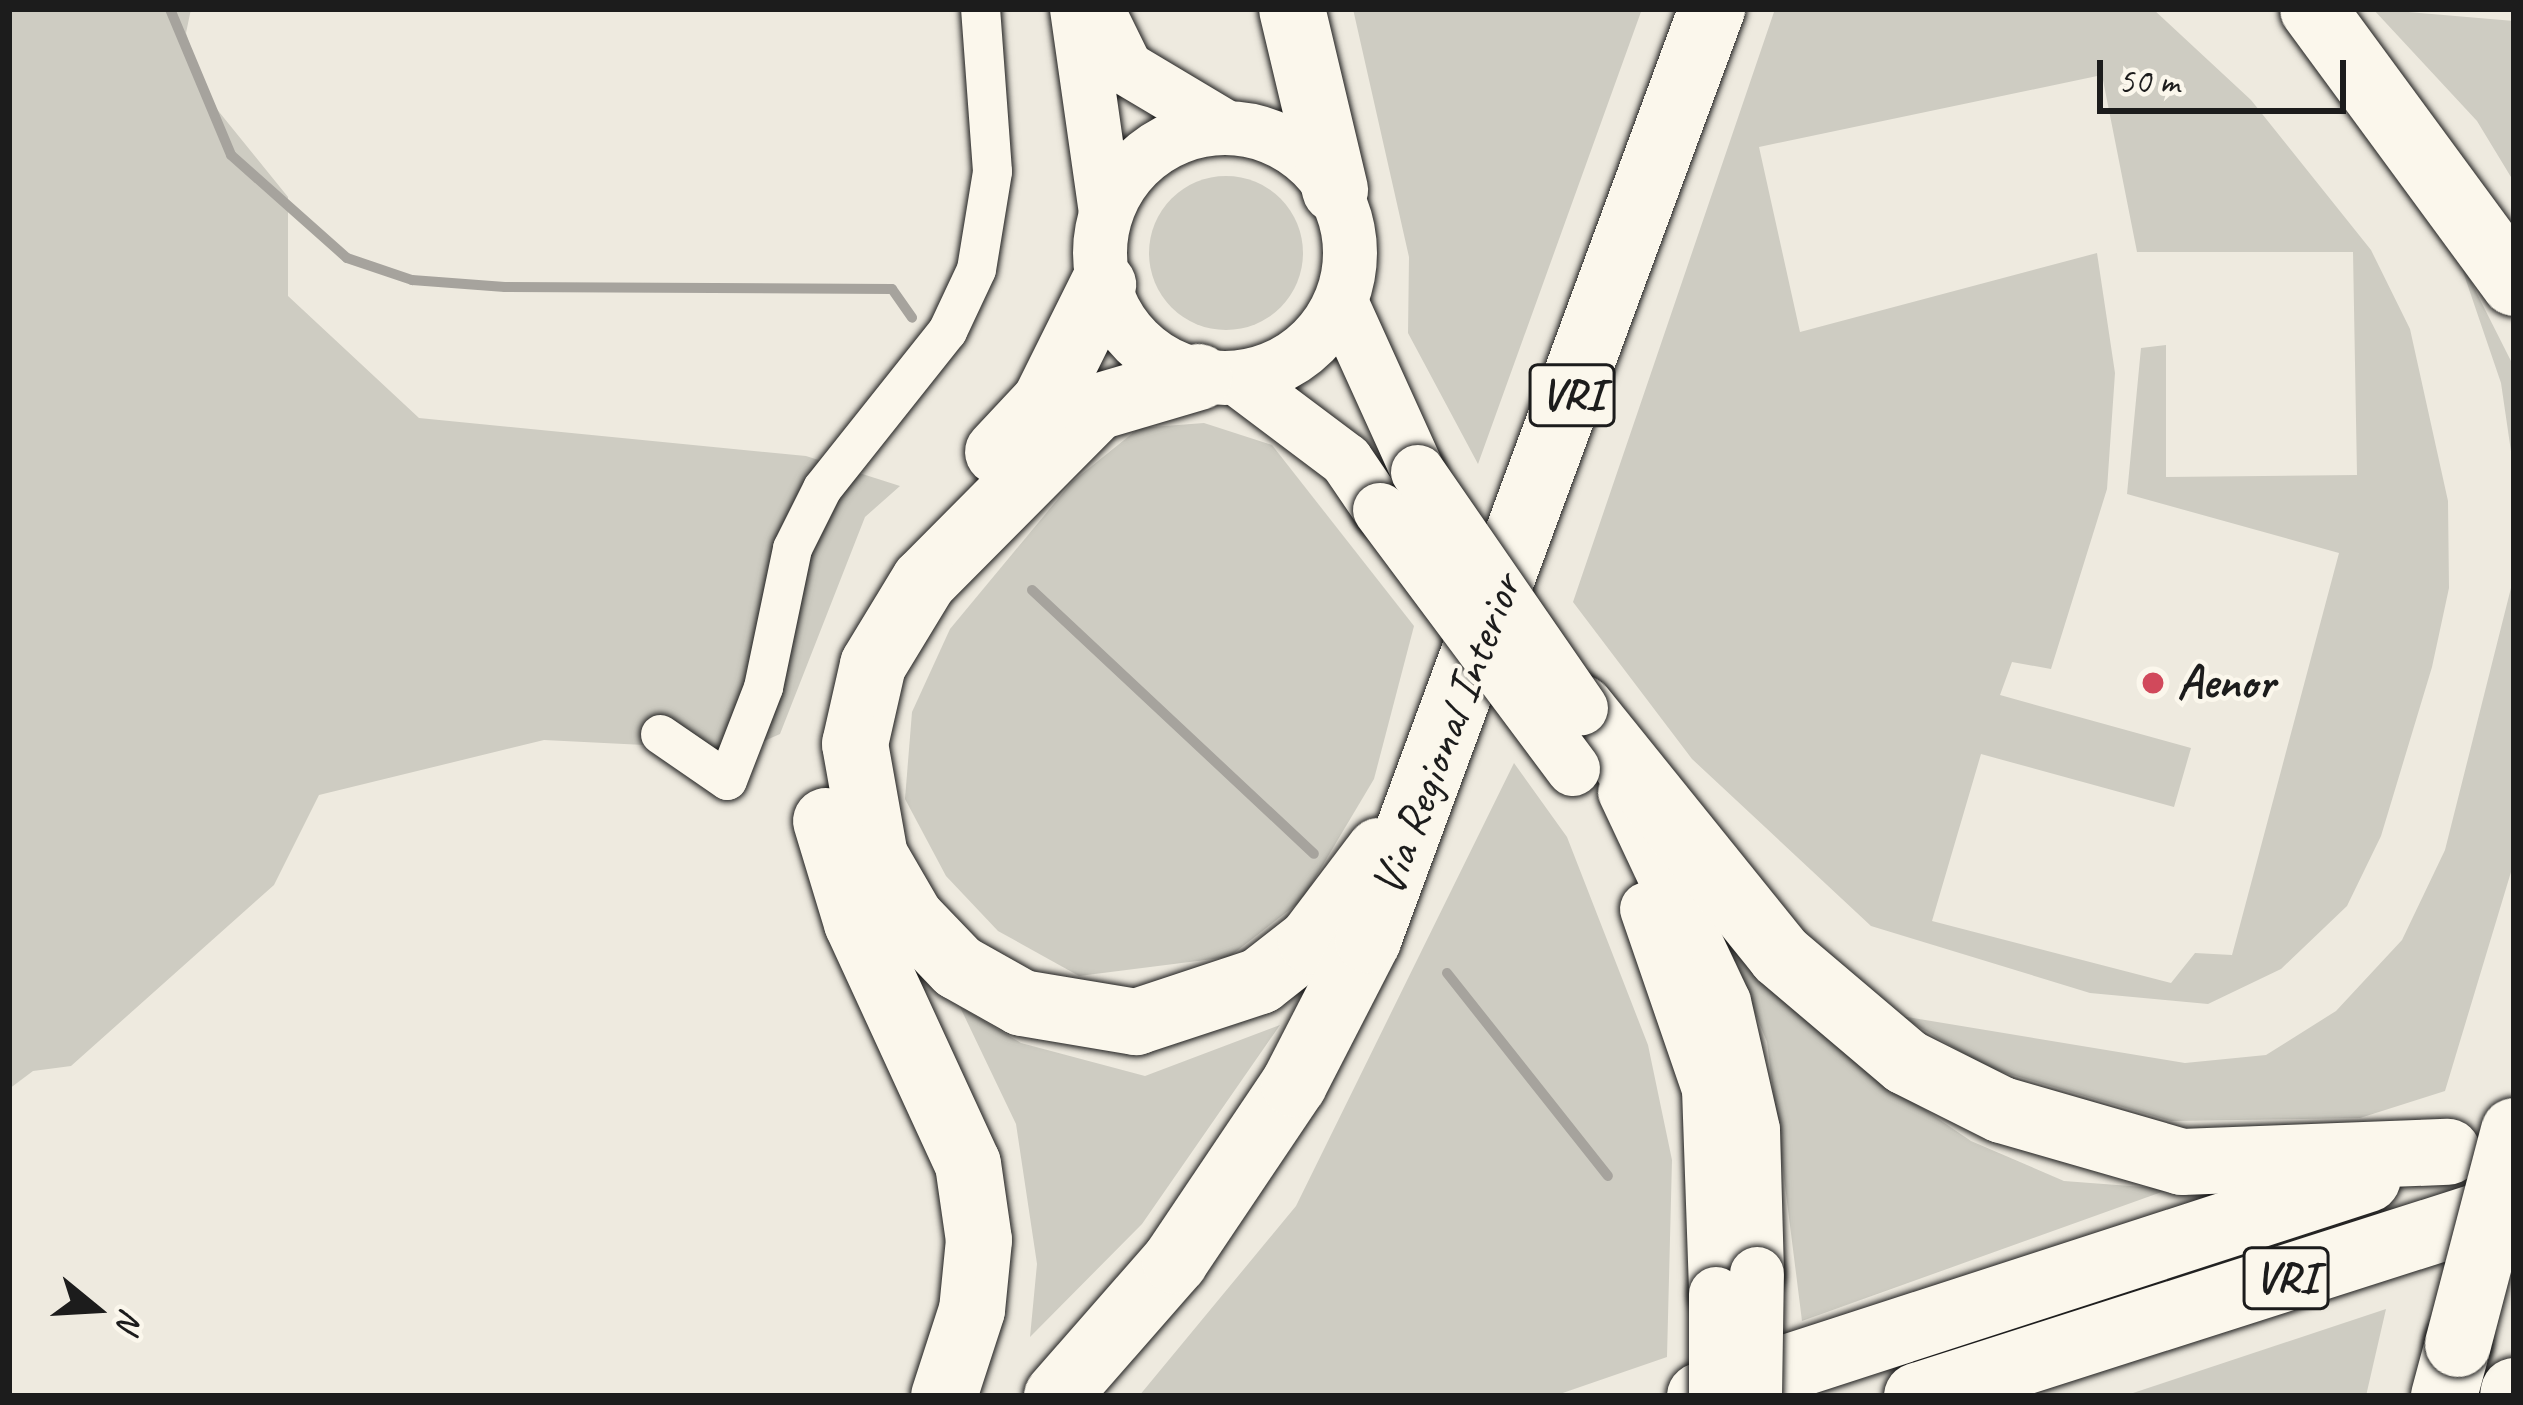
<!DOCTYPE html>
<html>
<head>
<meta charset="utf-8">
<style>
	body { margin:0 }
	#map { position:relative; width:2523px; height:1405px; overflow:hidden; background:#eeeadf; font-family:Caveat,sans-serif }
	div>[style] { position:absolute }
	.green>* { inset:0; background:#ceccc2 }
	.round { border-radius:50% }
	.stream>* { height:10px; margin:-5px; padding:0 5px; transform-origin:5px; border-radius:5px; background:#a6a39d }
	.roads { filter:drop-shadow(0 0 3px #1c1c1c) drop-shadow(0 0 3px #1c1c1c) }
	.street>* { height:39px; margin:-19.5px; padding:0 19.5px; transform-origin:19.5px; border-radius:19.5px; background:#fbf7ec }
	.secondary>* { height:54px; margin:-27px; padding:0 27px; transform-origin:27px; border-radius:27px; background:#fbf7ec }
	.secondary>.ring { margin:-27px; padding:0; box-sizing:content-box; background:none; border:54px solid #fbf7ec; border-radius:50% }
	.highway>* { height:66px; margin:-33px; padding:0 33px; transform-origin:33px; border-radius:33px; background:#fbf7ec }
	.bridges { filter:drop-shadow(0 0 3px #1c1c1c) drop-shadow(0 0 3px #1c1c1c) }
	.secondary-bridge>* { height:54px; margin:-27px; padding:0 27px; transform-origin:27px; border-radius:27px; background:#fbf7ec }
	.highway-bridge>* { height:66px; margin:-33px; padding:0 33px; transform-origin:33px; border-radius:33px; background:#fbf7ec }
	.dots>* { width:33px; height:33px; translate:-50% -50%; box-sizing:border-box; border:6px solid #fbf7ec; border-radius:50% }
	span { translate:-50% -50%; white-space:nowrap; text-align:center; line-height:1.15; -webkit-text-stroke:9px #fbf7ec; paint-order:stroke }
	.shield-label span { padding:3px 9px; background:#fbf7ec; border:3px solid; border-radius:9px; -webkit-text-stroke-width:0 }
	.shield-label { font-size:45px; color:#1c1c1c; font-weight:700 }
	.poi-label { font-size:48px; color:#1c1c1c; font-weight:700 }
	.left { translate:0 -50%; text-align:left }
	.street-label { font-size:48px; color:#1c1c1c }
	.frame { position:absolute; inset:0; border:12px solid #1c1c1c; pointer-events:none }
	.north { position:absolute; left:36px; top:1249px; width:120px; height:120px; -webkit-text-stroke:9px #fbf7ec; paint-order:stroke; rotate:108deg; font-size:33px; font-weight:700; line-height:48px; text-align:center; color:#1c1c1c }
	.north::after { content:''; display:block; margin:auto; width:42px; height:54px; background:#1c1c1c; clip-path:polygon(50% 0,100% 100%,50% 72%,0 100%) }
	.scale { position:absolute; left:2097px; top:60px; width:249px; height:54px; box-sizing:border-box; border:6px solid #1c1c1c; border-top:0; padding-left:15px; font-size:36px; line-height:42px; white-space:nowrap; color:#1c1c1c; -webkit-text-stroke:9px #fbf7ec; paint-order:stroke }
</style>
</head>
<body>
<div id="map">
	<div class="green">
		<div style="clip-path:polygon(9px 9px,191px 9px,186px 33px,207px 97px,288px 197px,288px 296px,419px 418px,806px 456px,900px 486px,865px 517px,780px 734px,744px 750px,544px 740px,319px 795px,274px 885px,71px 1066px,33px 1071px,9px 1089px)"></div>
		<div style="clip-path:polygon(1353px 9px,1642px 9px,1478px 464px,1408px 333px,1409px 257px)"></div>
		<div style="clip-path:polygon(evenodd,1775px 9px,2153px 9px,2251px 100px,2371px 250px,2410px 329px,2448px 501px,2449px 588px,2432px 667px,2381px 836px,2347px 906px,2281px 969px,2208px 1004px,2090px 993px,1871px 926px,1692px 759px,1573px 602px,1775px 9px,2102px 75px,2137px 252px,2353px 252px,2357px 475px,2166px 477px,2166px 345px,2141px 348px,2127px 494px,2339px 553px,2232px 955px,2195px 953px,2171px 983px,1932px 921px,1981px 754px,2174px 807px,2191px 748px,2000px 695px,2012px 662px,2051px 669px,2107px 489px,2115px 373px,2097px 253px,1800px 332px,1759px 147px,2102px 75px)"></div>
		<div style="clip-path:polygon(2373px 9px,2514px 21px,2514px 182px,2477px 121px)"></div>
		<div class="round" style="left:1149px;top:176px;width:154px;height:154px"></div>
		<div style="clip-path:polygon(2457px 254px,2514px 367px,2514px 472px,2501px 383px)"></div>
		<div style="clip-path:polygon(1204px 423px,1272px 445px,1414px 626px,1374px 779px,1302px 900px,1229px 957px,1079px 976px,998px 931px,946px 876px,905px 799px,912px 712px,950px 629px,1072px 482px,1139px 428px)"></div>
		<div style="clip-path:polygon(2514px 576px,2514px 862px,2445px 1091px,2360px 1118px,2171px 1121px,1988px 1068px,1901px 1016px,2185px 1063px,2266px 1055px,2336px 1011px,2402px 940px,2445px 850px)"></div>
		<div style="clip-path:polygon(1514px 763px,1567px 837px,1648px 1045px,1672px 1160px,1667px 1357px,1554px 1396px,1139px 1396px,1296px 1206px)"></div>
		<div style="clip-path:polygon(1717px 921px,1884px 1082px,1971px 1141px,2064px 1181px,2170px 1189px,1802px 1321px,1767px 1042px)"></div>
		<div style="clip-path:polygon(960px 1007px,1021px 1043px,1145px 1076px,1280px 1025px,1142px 1224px,1030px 1337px,1037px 1264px,1016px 1124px)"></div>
		<div style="clip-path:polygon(2386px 1309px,2366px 1396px,2124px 1396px)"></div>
	</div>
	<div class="stream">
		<div style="left:170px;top:9px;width:158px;rotate:67.3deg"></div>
		<div style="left:231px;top:155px;width:155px;rotate:41.6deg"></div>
		<div style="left:347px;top:258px;width:69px;rotate:18.7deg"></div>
		<div style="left:412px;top:280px;width:93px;rotate:4.3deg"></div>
		<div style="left:505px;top:287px;width:387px;rotate:0.3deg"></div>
		<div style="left:892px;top:289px;width:35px;rotate:55deg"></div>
		<div style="left:1032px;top:590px;width:386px;rotate:43.1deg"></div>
		<div style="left:1447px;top:973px;width:259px;rotate:51.6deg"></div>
	</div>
	<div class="roads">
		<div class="street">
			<div style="left:660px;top:734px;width:81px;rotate:34.5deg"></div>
			<div style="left:727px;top:780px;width:100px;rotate:-68.8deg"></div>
			<div style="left:763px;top:687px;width:142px;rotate:-78.2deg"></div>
			<div style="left:792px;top:548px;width:67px;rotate:-63.4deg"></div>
			<div style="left:822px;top:488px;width:201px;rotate:-51.5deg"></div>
			<div style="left:947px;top:331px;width:68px;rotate:-64.9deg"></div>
			<div style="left:976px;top:269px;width:99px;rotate:-80.7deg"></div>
			<div style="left:992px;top:171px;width:162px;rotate:-94.2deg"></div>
		</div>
		<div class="secondary">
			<div style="left:1077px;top:9px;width:205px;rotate:81.9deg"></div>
			<div style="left:1097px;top:9px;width:66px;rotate:63.8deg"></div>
			<div style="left:1126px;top:68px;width:115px;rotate:30.8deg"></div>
			<div class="ring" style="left:1100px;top:128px;width:196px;height:196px"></div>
			<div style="left:1341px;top:302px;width:187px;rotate:65.6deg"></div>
			<div style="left:1238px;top:379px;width:135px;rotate:36.9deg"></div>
			<div style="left:1346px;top:460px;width:60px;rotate:55.8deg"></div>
			<div style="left:1625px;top:792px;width:232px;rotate:64.8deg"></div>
			<div style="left:1724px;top:1002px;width:131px;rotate:77.2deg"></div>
			<div style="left:1753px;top:1130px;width:144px;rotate:88.4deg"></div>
			<div style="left:1647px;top:909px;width:190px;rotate:71deg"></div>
			<div style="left:1709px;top:1089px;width:205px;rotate:88deg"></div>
		</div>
		<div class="highway">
			<div style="left:1292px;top:9px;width:186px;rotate:76.6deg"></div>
			<div style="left:2313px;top:9px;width:340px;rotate:53.7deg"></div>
			<div style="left:1199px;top:377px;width:106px;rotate:163.6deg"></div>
			<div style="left:1097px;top:407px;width:245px;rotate:134.8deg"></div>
			<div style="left:924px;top:581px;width:98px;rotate:121.3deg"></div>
			<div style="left:873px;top:665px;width:81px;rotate:102.8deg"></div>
			<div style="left:855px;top:744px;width:114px;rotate:79.9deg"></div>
			<div style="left:875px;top:856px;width:72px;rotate:59.9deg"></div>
			<div style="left:911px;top:918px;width:68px;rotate:46.2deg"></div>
			<div style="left:958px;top:967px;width:73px;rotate:29.4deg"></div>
			<div style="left:1022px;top:1003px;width:116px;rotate:9.5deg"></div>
			<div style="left:1136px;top:1022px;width:131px;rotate:-18.3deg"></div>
			<div style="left:1260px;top:981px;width:65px;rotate:-38.1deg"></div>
			<div style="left:1311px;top:941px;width:113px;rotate:-52.9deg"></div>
			<div style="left:998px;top:452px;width:69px;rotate:-46.8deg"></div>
			<div style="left:1045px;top:402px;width:131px;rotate:-63.6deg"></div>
			<div style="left:1581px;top:708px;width:317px;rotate:51.1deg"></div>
			<div style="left:1780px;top:955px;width:165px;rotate:40.3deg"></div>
			<div style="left:1906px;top:1062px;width:107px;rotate:26.6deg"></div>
			<div style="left:2002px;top:1110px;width:187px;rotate:16.1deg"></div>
			<div style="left:2182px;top:1162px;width:266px;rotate:-2.2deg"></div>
			<div style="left:826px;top:821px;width:107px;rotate:73.1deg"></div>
			<div style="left:857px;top:923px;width:265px;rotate:65.3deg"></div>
			<div style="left:968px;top:1164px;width:77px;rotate:81.8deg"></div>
			<div style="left:979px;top:1240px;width:70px;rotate:95.7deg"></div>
			<div style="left:972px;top:1310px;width:90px;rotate:108deg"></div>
			<div style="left:1057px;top:1396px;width:179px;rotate:-48.8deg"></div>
			<div style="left:1175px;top:1261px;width:213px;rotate:-56.1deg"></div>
			<div style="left:1294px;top:1084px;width:162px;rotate:-62.8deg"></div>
			<div style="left:1368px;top:940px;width:993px;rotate:-69.72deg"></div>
			<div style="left:1700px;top:1396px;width:702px;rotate:-18deg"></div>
			<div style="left:1917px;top:1396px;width:627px;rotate:-17.74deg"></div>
			<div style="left:2444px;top:1396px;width:54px;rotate:-74.9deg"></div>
			<div style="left:2513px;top:1396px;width:5px;rotate:-79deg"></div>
		</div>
	</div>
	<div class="bridges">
		<div class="secondary-bridge">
			<div style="left:1418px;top:472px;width:287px;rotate:55.4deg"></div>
			<div style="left:1380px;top:510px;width:323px;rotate:53.3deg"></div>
			<div style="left:1716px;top:1396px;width:102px;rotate:-90deg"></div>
			<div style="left:1755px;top:1396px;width:122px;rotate:-89.1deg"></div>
		</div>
		<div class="highway-bridge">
			<div style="left:2458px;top:1344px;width:220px;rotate:-75.3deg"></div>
		</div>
	</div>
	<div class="dots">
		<div style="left:2153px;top:683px;background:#d1495b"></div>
	</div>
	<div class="shield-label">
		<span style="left:1572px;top:395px">VRI</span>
		<span style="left:2286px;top:1278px">VRI</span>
	</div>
	<div class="poi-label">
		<span class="left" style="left:2177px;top:683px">Aenor</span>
	</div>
	<div class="street-label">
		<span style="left:1446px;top:735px;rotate:-69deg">Via Regional Interior</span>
	</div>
	<div class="frame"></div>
	<div class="north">N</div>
	<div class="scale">50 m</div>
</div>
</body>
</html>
